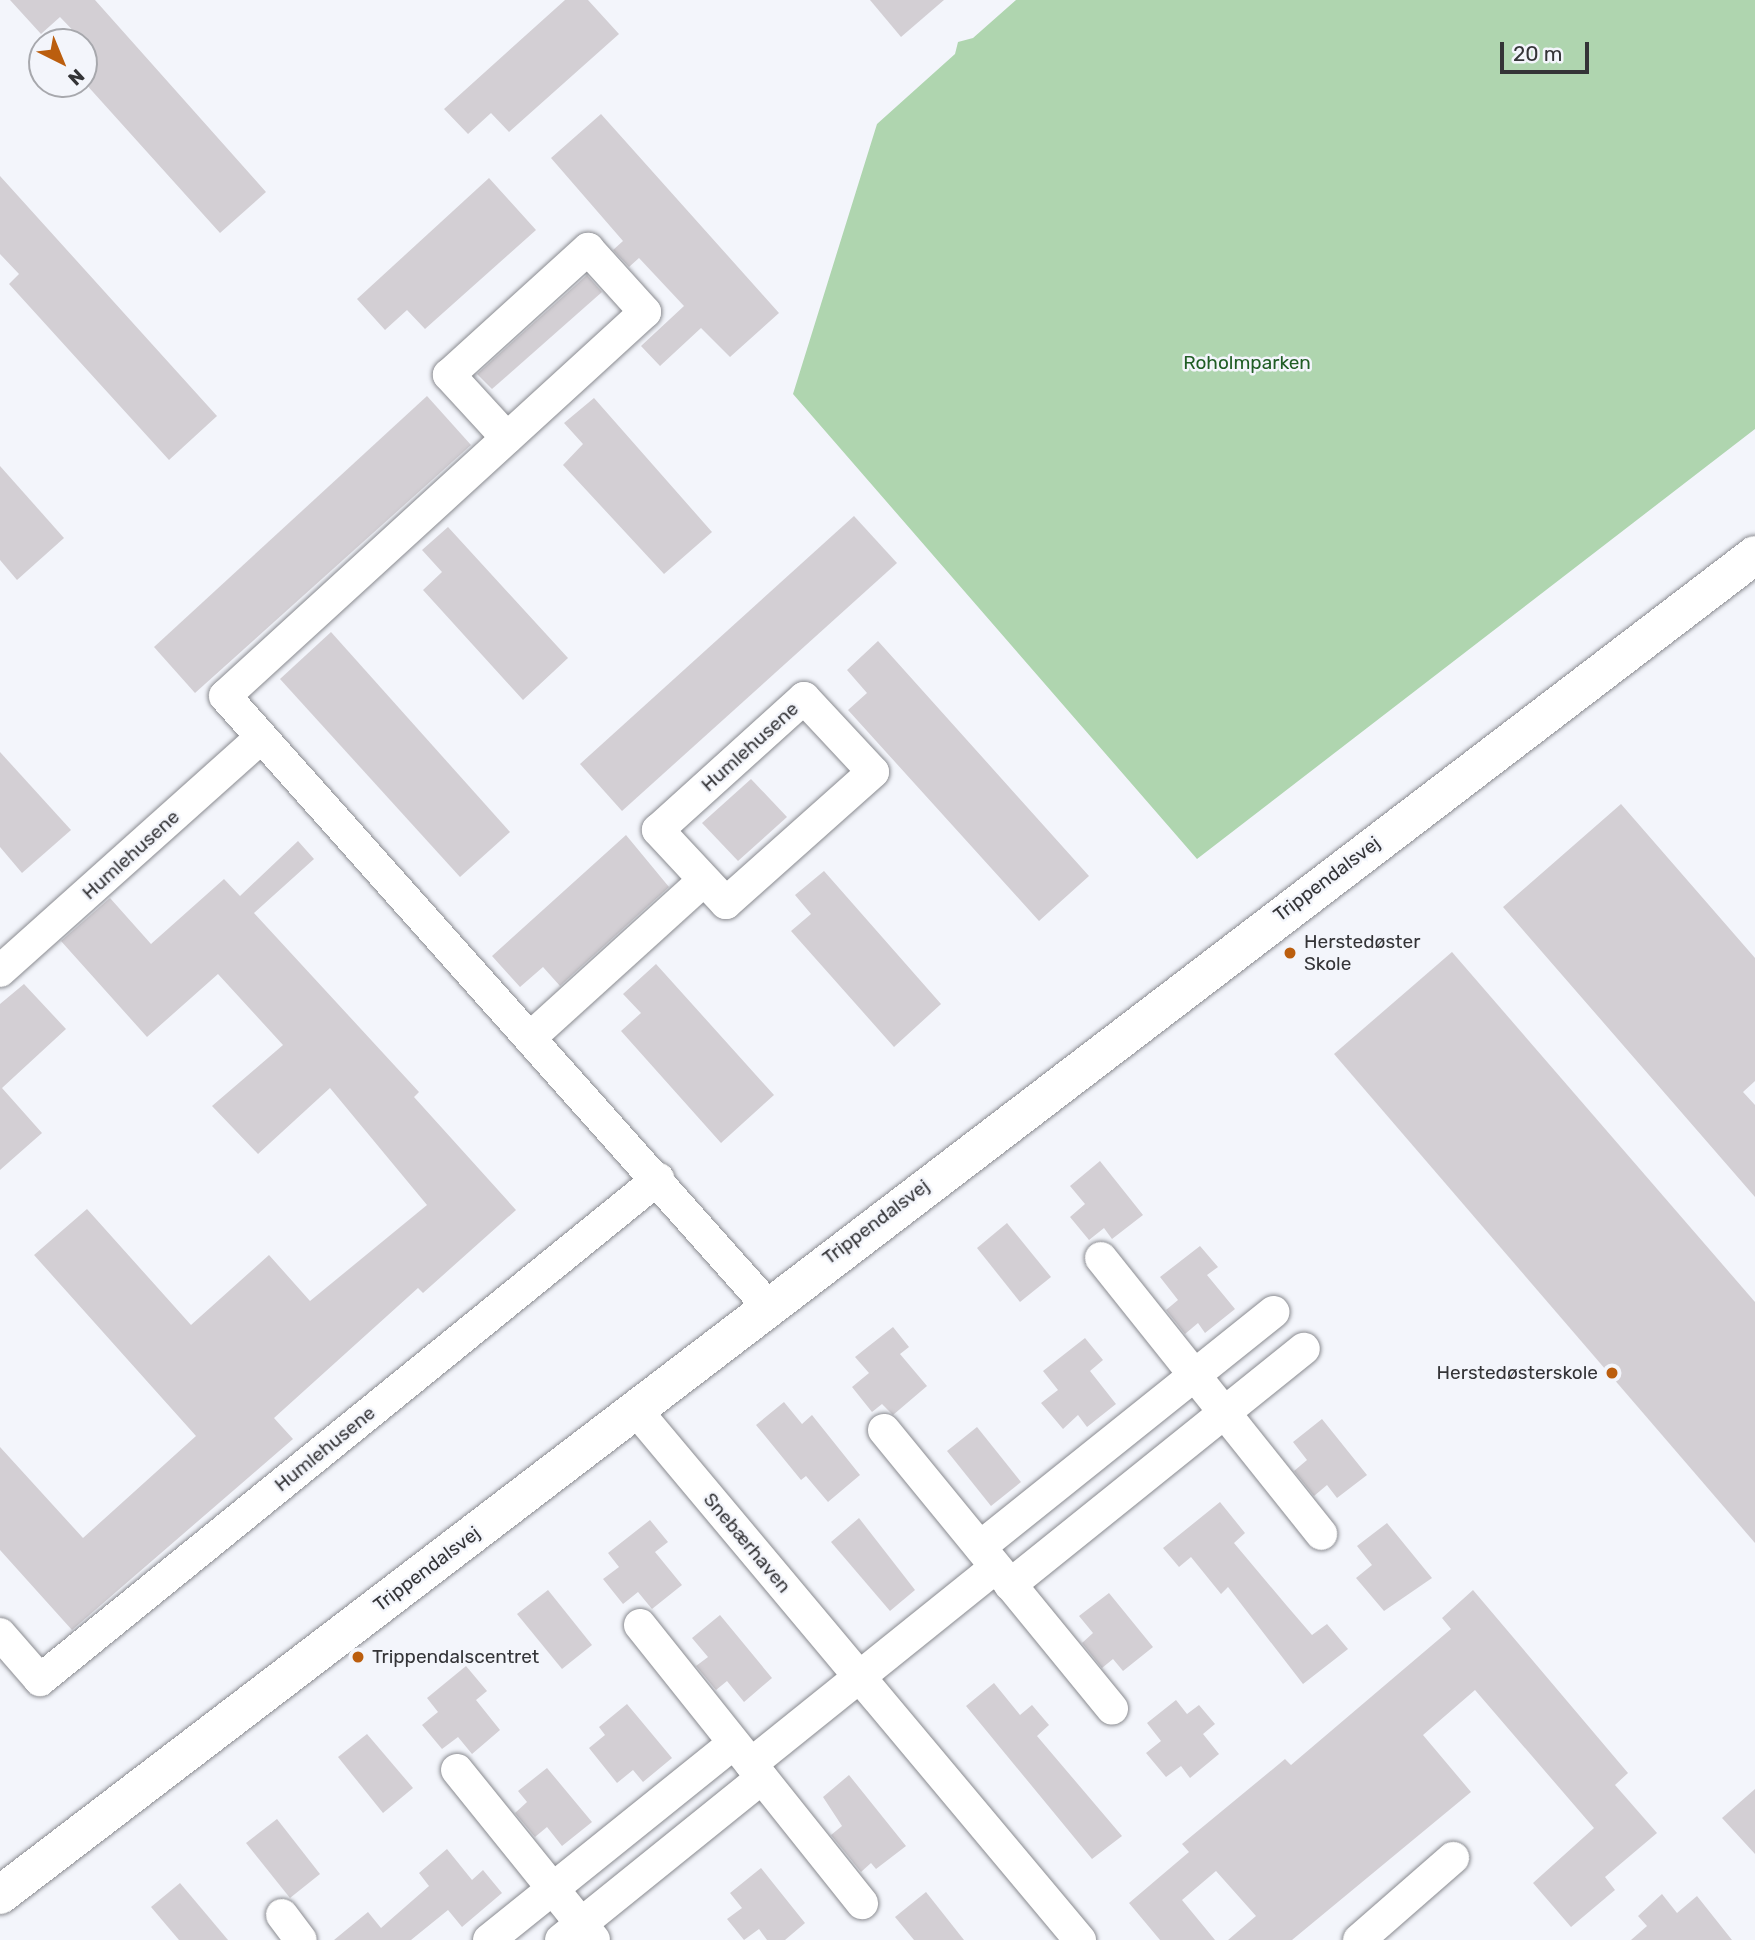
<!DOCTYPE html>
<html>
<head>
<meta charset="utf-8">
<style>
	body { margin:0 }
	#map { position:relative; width:1755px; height:1940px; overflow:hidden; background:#f3f5fb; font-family:Rubik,sans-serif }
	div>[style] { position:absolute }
	.green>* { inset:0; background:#afd5af }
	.building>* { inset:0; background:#d3cfd4 }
	.roads { filter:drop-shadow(0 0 2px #8a8b90) drop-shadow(0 0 2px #8a8b90) }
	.street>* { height:32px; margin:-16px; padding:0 16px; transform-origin:16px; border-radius:16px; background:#fff }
	.secondary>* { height:38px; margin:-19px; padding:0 19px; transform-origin:19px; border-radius:19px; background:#fff }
	.dots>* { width:19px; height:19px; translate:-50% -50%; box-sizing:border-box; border:4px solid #f3f5fb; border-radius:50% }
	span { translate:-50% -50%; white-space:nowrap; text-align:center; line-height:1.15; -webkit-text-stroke:5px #f3f5fb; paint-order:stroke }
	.park-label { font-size:19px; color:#205d25 }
	.street-label { font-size:19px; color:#343437 }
	.poi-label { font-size:19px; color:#343437 }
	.left { translate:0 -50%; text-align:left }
	.right { translate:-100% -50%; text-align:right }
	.north { position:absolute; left:28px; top:28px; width:70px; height:70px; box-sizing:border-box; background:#f3f5fb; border:2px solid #a7a8ad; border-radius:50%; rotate:137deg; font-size:19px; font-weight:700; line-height:28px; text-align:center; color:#343437 }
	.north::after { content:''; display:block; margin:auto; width:24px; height:32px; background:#bb5e0e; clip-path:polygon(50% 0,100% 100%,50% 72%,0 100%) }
	.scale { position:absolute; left:1500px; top:42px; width:89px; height:32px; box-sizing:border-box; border:4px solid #343437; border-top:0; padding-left:9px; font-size:21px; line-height:24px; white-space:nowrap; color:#343437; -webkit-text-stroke:5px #f3f5fb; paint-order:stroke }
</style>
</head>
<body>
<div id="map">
	<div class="green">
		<div style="clip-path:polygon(1016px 0,1755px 0,1755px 429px,1197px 859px,793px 394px,877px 124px,955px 54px,958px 42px,973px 38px)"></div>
	</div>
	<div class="building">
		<div style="clip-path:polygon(10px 0,95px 0,266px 192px,220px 233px,84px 82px,84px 42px,60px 17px,41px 34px)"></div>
		<div style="clip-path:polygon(565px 0,588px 0,619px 34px,509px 132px,491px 113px,468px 134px,444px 109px)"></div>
		<div style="clip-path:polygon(870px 0,944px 0,901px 37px)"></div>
		<div style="clip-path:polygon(601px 114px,779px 313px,730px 357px,701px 328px,660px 366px,641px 346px,684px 306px,639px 258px,629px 267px,613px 250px,623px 241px,551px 158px)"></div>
		<div style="clip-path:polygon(0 176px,217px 416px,169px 460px,9px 284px,19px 274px,0 254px)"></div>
		<div style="clip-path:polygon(489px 178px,536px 230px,425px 329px,407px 310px,385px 330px,357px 299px)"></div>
		<div style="clip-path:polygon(587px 275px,602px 292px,492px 389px,477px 374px)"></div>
		<div style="clip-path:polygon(427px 396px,471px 445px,195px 693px,154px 647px)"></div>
		<div style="clip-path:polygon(594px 398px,712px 532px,664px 574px,563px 465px,583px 444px,564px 423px)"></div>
		<div style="clip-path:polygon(0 466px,64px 538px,17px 580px,0 560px)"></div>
		<div style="clip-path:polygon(854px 516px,897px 563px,622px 811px,580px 764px)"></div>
		<div style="clip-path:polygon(448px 527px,568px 658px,523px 700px,423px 590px,442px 572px,422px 550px)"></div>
		<div style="clip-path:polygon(331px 632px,510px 832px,460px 877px,280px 679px)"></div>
		<div style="clip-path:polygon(878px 641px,1089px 876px,1039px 921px,848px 710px,867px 693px,847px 670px)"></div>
		<div style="clip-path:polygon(0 752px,71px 830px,22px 873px,0 847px)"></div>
		<div style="clip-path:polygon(751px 779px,787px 817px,738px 861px,702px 823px)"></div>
		<div style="clip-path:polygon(1621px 804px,1755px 958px,1755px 1081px,1743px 1092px,1755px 1105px,1755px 1197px,1503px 907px)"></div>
		<div style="clip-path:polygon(626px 835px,669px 887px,560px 986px,543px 967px,520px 987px,492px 956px)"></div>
		<div style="clip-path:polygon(298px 841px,314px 859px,254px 913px,419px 1092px,414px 1097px,516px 1210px,423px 1293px,418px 1288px,274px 1418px,293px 1439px,72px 1630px,0 1550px,0 1447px,83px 1538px,196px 1436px,34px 1255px,87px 1209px,191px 1325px,269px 1255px,310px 1301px,427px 1205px,330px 1088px,258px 1154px,212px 1106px,283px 1045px,218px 974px,147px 1037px,61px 941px,110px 898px,151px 944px,224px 879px,240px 896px)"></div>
		<div style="clip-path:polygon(824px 871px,941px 1004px,894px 1047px,791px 931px,811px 914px,795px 895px)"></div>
		<div style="clip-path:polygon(1452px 952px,1755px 1302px,1755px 1543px,1334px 1054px)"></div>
		<div style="clip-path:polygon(656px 964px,774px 1095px,721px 1143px,621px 1031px,641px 1013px,623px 994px)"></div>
		<div style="clip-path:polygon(24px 984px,66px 1029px,2px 1088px,42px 1133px,0 1170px,0 1004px)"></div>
		<div style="clip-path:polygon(1100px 1161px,1143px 1215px,1112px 1239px,1104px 1228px,1089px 1240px,1070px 1217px,1085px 1204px,1070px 1186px)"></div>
		<div style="clip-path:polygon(1007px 1223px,1051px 1277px,1020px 1302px,977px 1248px)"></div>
		<div style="clip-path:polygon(1200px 1246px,1218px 1267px,1207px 1275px,1235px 1309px,1205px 1333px,1198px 1323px,1185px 1334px,1166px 1310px,1178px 1300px,1160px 1277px)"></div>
		<div style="clip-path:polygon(893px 1327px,909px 1347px,900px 1354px,927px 1386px,893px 1415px,882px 1404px,872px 1412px,852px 1387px,869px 1373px,855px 1357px)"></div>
		<div style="clip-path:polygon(1085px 1338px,1103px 1360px,1090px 1371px,1116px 1404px,1087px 1427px,1078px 1415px,1063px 1429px,1041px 1403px,1058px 1390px,1043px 1371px)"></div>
		<div style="clip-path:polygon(784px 1402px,802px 1424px,812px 1415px,860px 1475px,828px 1502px,806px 1476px,801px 1480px,756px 1425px)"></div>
		<div style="clip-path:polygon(1322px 1419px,1367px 1475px,1337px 1498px,1327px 1485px,1314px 1496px,1294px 1471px,1307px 1460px,1293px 1442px)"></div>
		<div style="clip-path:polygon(977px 1427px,1021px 1482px,991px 1506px,947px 1451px)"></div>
		<div style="clip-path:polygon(1220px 1502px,1245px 1533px,1234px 1543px,1287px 1606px,1312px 1635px,1327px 1624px,1348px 1649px,1303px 1684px,1228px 1587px,1221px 1594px,1191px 1557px,1179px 1567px,1163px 1548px)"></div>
		<div style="clip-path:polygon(859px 1518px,915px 1590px,890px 1611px,831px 1542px)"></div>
		<div style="clip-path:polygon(650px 1520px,668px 1542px,655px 1552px,682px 1585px,652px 1609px,638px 1592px,623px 1604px,603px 1579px,619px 1567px,608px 1553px)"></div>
		<div style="clip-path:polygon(1387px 1523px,1432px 1578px,1384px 1611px,1356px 1578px,1372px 1565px,1357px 1546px)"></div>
		<div style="clip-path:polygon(548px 1590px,592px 1645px,562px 1669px,517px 1614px)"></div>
		<div style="clip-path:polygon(1473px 1590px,1628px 1773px,1615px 1785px,1657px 1833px,1605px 1877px,1615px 1890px,1571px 1927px,1533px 1883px,1594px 1828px,1475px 1690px,1423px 1735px,1471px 1792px,1292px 1940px,1228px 1940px,1256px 1916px,1216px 1871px,1182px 1900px,1215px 1940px,1160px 1940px,1129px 1903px,1189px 1852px,1182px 1844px,1285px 1759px,1291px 1765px,1451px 1629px,1442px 1618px)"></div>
		<div style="clip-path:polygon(1109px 1593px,1153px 1647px,1123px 1671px,1113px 1659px,1102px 1668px,1082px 1643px,1093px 1633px,1079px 1616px)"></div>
		<div style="clip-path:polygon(720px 1615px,772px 1678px,744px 1702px,727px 1681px,716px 1690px,696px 1666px,708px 1657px,692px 1638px)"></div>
		<div style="clip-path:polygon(466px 1666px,487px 1691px,476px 1700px,500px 1730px,472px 1754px,458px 1737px,442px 1749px,422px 1725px,438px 1712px,427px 1698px)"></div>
		<div style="clip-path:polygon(994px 1683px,1020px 1715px,1032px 1705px,1049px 1725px,1037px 1736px,1122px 1836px,1092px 1859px,966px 1706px)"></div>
		<div style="clip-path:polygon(1176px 1700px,1187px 1714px,1199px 1705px,1215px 1724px,1203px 1734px,1219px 1754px,1190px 1778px,1181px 1766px,1166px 1777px,1146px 1753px,1161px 1741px,1147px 1723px)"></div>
		<div style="clip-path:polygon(627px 1704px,672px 1758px,643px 1782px,633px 1770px,617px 1783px,589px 1748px,605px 1735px,599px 1727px)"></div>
		<div style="clip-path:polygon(367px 1734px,413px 1788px,383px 1813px,338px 1757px)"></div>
		<div style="clip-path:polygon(547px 1768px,592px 1822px,562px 1846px,547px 1827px,535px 1837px,515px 1813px,527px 1802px,518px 1791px)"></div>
		<div style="clip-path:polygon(849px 1775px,906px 1846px,876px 1869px,871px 1863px,861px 1872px,831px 1835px,842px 1826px,823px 1797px)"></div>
		<div style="clip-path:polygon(1755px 1789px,1755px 1854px,1722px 1818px)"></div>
		<div style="clip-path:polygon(277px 1819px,320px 1874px,290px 1898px,246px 1843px)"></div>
		<div style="clip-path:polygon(447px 1849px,472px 1880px,483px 1870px,502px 1893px,462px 1927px,448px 1910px,411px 1940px,334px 1940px,368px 1912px,381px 1928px,429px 1886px,419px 1873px)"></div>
		<div style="clip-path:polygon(761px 1868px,805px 1923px,785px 1940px,767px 1940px,759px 1929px,744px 1940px,727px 1919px,742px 1908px,730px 1893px)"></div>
		<div style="clip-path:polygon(180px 1883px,228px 1940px,179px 1940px,151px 1907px)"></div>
		<div style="clip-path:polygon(926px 1892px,964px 1940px,914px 1940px,895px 1917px)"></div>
		<div style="clip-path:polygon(1662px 1894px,1677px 1913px,1697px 1896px,1732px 1940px,1631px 1940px,1647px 1926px,1638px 1916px)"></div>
	</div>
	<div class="roads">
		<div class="street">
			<div style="left:507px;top:438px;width:86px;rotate:-132.6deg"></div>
			<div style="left:449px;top:375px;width:188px;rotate:-42.2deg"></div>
			<div style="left:588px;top:249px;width:85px;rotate:47.9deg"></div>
			<div style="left:645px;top:312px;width:569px;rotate:137.56deg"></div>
			<div style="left:225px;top:696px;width:815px;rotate:48.33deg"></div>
			<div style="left:804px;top:698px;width:101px;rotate:47deg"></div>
			<div style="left:873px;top:772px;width:197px;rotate:138.3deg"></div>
			<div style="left:726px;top:903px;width:100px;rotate:-133deg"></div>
			<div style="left:658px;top:830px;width:197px;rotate:-42.1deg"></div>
			<div style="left:0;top:971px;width:350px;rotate:-41.8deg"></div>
			<div style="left:531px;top:1037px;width:232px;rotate:-42.2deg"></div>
			<div style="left:1101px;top:1258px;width:353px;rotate:51.4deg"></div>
			<div style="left:635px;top:1409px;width:693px;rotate:50.04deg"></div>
			<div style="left:884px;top:1430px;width:360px;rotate:50.7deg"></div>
			<div style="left:980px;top:1547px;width:376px;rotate:-38.7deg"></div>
			<div style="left:1010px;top:1585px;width:377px;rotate:-38.8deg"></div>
			<div style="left:640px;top:1625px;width:356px;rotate:51.4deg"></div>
			<div style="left:0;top:1634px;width:61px;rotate:49deg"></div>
			<div style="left:40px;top:1680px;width:796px;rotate:-39.03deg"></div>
			<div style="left:751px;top:1764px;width:314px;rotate:-38.8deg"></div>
			<div style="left:457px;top:1770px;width:218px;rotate:51.1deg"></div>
			<div style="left:282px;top:1915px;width:31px;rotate:53deg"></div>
			<div style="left:489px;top:1940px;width:314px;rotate:-38.8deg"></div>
			<div style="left:561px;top:1940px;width:258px;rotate:-38.9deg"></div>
			<div style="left:1359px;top:1940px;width:125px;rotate:-41.1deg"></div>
		</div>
		<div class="secondary">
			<div style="left:0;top:1895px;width:2208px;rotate:-37.36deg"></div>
		</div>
	</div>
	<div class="dots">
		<div style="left:1290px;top:953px;background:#bb5e0e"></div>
		<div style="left:1612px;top:1373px;background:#bb5e0e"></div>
		<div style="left:358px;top:1657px;background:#bb5e0e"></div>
	</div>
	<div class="park-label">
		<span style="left:1247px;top:363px">Roholmparken</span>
	</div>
	<div class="street-label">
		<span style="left:750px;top:747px;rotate:-42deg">Humlehusene</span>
		<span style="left:131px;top:855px;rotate:-42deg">Humlehusene</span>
		<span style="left:1327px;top:879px;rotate:-37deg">Trippendalsvej</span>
		<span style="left:876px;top:1222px;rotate:-37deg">Trippendalsvej</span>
		<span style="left:325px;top:1449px;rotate:-39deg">Humlehusene</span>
		<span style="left:747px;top:1543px;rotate:50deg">Snebærhaven</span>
		<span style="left:427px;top:1569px;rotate:-37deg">Trippendalsvej</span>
	</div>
	<div class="poi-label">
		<span class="left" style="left:1304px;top:953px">Herstedøster<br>Skole</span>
		<span class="right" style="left:1598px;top:1373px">Herstedøsterskole</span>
		<span class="left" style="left:372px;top:1657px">Trippendalscentret</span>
	</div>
	<div class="north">N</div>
	<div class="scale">20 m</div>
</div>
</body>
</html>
